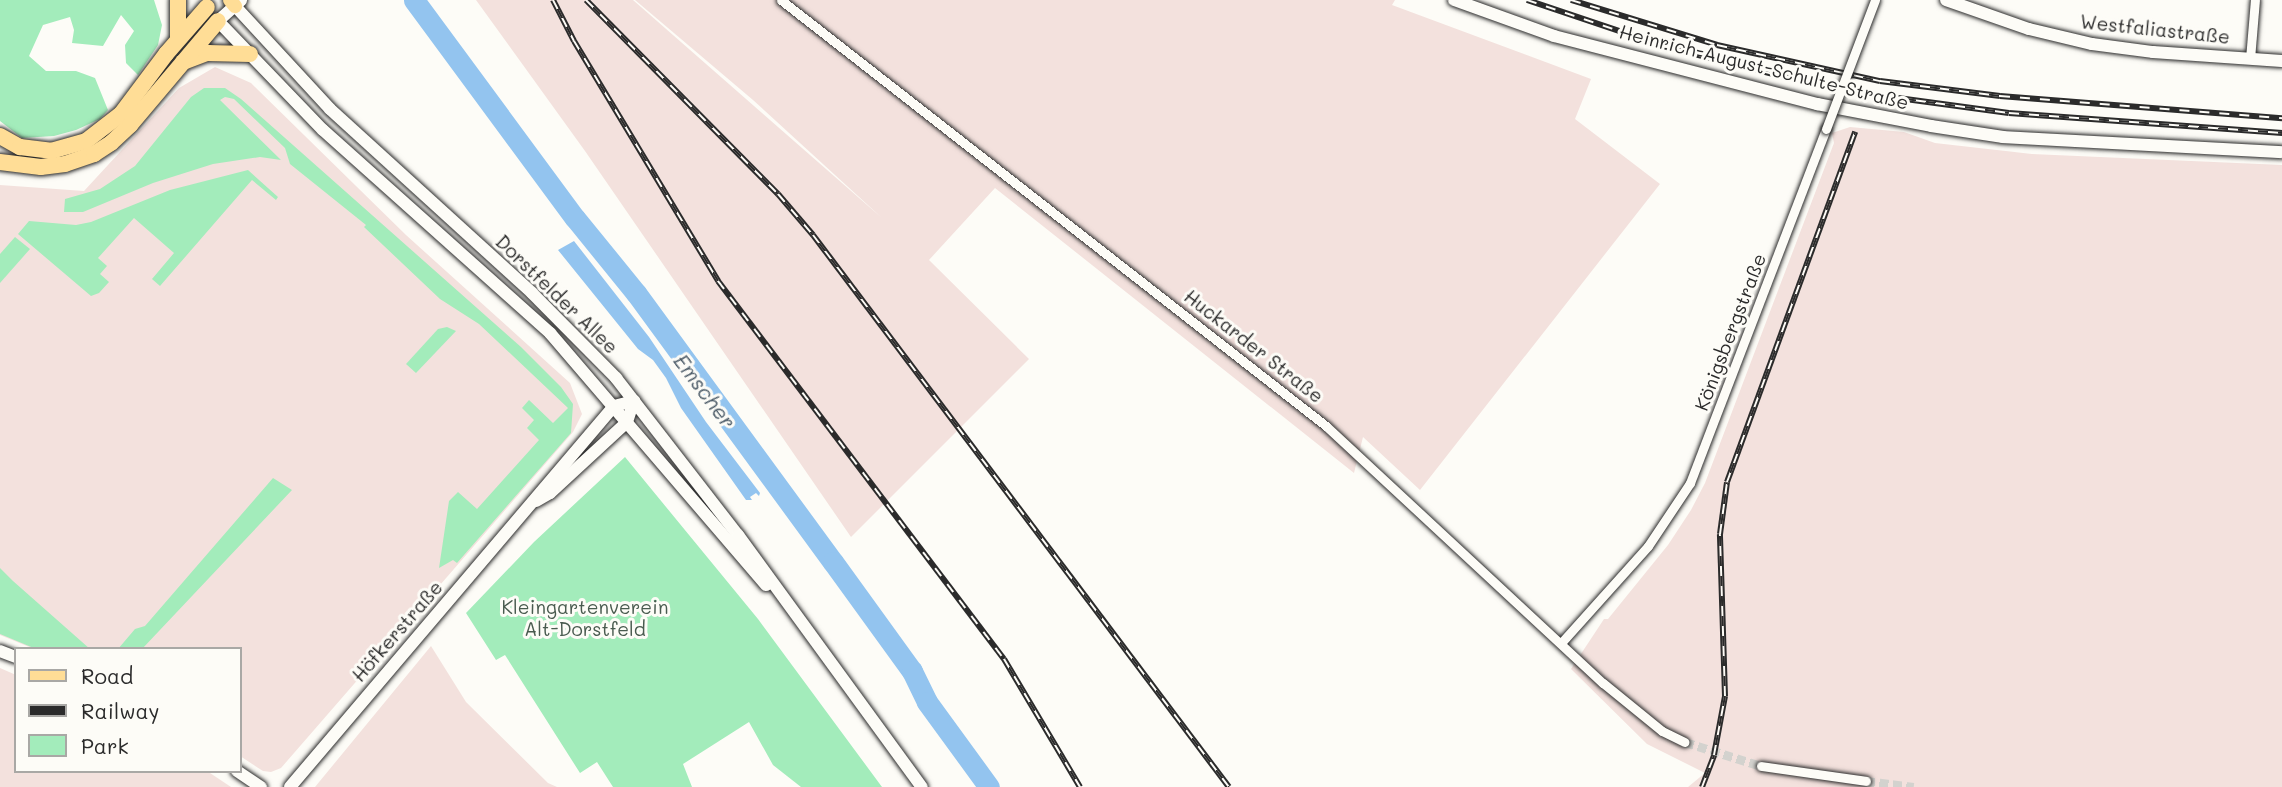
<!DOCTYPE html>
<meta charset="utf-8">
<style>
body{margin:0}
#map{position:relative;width:2282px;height:787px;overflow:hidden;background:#fdfcf7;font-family:Mali,sans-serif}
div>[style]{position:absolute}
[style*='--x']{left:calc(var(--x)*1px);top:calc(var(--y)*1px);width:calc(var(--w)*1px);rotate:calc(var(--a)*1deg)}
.built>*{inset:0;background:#f3e1dd}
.green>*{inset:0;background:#a3ecbb}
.water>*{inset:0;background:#93c4ef}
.river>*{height:21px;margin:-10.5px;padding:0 10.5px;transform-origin:10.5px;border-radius:10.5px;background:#93c4ef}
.minor-tunnel>*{height:9px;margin-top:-4.5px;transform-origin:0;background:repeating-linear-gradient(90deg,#d3d2ce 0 9px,transparent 0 13.5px)}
.roads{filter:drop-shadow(0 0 2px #2b2b2b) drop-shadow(0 0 2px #2b2b2b)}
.minor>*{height:9px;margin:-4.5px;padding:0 4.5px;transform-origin:4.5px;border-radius:4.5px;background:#fdfcf7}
.tertiary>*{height:12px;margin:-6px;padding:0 6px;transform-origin:6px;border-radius:6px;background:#fdfcf7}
.secondary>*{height:12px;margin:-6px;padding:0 6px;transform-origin:6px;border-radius:6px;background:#fdfcf7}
.primary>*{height:14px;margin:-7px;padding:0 7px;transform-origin:7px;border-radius:7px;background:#ffdd96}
.trunk>*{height:16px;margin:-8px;padding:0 8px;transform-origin:8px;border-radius:8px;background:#ffdd96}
.rail>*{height:6px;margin-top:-3px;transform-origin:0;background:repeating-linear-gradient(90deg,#fdfcf7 0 10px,#2b2b2b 0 20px);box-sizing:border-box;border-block:2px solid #2b2b2b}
.bridges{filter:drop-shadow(0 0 2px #2b2b2b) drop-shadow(0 0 2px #2b2b2b)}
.minor-bridge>*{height:9px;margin:-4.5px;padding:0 4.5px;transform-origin:4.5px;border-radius:4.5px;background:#fdfcf7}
span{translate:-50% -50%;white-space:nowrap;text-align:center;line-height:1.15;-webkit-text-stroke:6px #fdfcf7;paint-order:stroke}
.street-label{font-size:19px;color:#2b2b2b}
.park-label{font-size:19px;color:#495b4f}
.water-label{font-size:21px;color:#4a5966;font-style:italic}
.legend{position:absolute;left:14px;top:647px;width:228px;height:126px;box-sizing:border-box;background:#fdfcf7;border:2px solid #a9a8a5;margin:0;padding:9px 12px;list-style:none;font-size:21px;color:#2b2b2b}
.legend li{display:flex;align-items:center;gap:14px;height:35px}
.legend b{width:35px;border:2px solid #a9a8a5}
</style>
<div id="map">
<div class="built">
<i style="clip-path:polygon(476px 0,633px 0,882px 218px,753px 100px,635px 0,1395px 0,1392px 5px,1591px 79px,1575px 119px,1660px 184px,1420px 490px,1363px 437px,1354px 473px,995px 188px,929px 260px,1029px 359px,851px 537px,585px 151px)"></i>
<i style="clip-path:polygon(215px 67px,251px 83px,406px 235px,570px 383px,582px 414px,573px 432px,281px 768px,271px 772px,263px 771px,240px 756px,240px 649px,34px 649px,0 635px,0 185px,84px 191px,179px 88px)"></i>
<i style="clip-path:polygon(1850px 127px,1904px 132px,1935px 143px,2032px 154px,2282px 165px,2282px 787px,1688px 787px,1705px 773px,1647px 744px,1571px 669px,1604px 619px,1608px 619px,1668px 545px,1691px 510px,1705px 483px,1834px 143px,1832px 133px)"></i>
<i style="clip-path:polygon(431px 646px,466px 702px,548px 783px,557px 787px,315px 787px)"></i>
<i style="clip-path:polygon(0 668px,16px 675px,16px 771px,207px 771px,231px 787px,0 787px)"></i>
</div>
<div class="green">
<i style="clip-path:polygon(0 0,154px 0,162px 25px,158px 45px,138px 75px,126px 63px,125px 45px,134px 31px,121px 15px,103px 46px,72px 43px,74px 30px,70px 17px,43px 25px,29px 56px,46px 71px,76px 71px,95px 78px,108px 110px,100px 119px,76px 130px,54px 136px,22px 138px,0 121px)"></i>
<i style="clip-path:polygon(204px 88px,225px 88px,241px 99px,521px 347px,561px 387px,573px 404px,571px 433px,457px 563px,453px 560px,439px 568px,449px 501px,458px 492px,477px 509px,539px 440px,527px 428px,534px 420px,522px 408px,529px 400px,553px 423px,568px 408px,479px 324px,440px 299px,364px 227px,366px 225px,290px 164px,285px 148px,234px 99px,225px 97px,220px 100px,281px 160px,260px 157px,213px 164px,153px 183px,83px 212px,64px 212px,65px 199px,100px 189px,135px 166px,191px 97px)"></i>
<i style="clip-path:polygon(248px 170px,278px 197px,276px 200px,252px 180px,160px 286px,152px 279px,174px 253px,134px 218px,98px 258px,107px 266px,100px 274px,109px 282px,99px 293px,91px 296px,18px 234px,29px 221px,76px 225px,91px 222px,170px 190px)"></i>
<i style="clip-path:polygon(15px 237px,30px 249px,0 283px,0 254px)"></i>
<i style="clip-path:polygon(447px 327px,456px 331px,416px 373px,406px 364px,438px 329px)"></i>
<i style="clip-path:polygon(625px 457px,758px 619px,882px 787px,801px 787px,773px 765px,749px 722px,683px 764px,692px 787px,613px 787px,597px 762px,580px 773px,505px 655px,496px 660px,466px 613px,534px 542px)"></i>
<i style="clip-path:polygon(273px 478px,292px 490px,142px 649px,118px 649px,135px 629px,145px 626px)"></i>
<i style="clip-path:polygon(0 568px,13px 581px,90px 649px,36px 649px,0 634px)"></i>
</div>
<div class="water">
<i style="clip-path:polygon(574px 241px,649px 337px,706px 422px,760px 493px,759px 496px,756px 493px,750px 497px,752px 500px,746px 500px,681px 408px,666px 378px,653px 360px,638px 349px,558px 250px)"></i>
</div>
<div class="river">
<i style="--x:414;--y:0;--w:271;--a:53.6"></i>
<i style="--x:575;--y:218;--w:97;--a:50.9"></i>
<i style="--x:636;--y:293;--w:333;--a:53.8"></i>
<i style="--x:833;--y:562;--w:135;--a:54.1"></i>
<i style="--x:912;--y:671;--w:34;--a:64"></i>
<i style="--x:927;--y:702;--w:105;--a:53.9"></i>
</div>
<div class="minor-tunnel">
<i style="--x:1685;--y:742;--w:80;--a:17.5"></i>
<i style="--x:1866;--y:781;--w:48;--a:7.1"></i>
</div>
<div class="roads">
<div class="minor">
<i style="--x:781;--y:0;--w:692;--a:38.01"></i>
<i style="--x:1326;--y:426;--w:378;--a:42.9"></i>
<i style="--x:1603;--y:683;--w:76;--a:39.1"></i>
<i style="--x:1662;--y:731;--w:25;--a:26"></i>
<i style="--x:2250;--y:59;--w:59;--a:-85.2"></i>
<i style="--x:1561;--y:643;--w:130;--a:-48.1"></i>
<i style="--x:1648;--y:546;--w:76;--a:-56.3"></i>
<i style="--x:1690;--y:483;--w:379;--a:-69"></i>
<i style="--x:1761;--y:766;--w:106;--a:8.1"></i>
</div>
<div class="tertiary">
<i style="--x:1454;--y:0;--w:106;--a:19.8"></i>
<i style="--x:1554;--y:36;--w:272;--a:14.5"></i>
<i style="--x:1817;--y:104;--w:116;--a:10.9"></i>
<i style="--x:1931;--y:126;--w:73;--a:8.7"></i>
<i style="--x:2003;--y:137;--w:279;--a:3.1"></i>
<i style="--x:1946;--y:0;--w:88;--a:19.3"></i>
<i style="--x:2029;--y:29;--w:65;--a:13.4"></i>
<i style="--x:2092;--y:44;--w:62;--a:7.5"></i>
<i style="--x:2153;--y:52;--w:129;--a:4"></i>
<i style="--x:218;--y:21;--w:31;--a:-42"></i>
<i style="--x:0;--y:651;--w:17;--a:21"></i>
<i style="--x:237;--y:771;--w:29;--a:34"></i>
</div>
<div class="secondary">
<i style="--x:235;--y:6;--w:140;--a:47.3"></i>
<i style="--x:330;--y:109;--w:273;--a:42.3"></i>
<i style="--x:532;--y:293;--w:120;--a:45.3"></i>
<i style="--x:616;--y:378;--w:199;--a:52.2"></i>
<i style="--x:738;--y:535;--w:312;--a:53.9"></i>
<i style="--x:218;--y:21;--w:151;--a:46.1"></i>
<i style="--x:323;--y:130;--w:305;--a:41.8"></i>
<i style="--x:550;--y:333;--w:332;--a:49.4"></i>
<i style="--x:536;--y:501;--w:16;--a:-30"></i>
<i style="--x:550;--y:493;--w:105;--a:-42.7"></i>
<i style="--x:627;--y:422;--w:22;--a:-72"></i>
<i style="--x:290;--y:787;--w:500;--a:-49.62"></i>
<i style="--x:614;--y:406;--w:21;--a:-14"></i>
</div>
<div class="primary">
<i style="--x:230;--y:0;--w:8;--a:50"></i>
</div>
<div class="trunk">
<i style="--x:178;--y:0;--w:39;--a:90"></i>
<i style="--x:183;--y:62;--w:26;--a:-21"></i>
<i style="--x:207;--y:53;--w:43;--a:1.3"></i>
<i style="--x:0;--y:136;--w:23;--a:29"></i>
<i style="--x:20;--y:147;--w:31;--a:7"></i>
<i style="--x:51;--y:151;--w:36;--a:-16"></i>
<i style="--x:86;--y:141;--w:44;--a:-37.6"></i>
<i style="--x:121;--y:114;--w:75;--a:-53.1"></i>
<i style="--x:166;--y:54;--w:62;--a:-48.9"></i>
<i style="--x:0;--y:162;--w:41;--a:7"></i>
<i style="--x:41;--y:167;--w:24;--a:-7"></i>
<i style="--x:65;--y:164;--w:31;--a:-19"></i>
<i style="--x:94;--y:154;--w:20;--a:-33"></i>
<i style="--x:111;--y:143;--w:26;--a:-43"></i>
<i style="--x:130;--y:125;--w:136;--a:-49.8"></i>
</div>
</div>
<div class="rail">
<i style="--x:553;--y:0;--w:46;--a:62.9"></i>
<i style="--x:574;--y:41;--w:280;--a:59"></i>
<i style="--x:718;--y:281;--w:474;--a:52.9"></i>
<i style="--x:1004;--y:659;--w:149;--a:59.3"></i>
<i style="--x:586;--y:0;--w:273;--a:45.3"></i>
<i style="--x:778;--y:194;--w:54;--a:49.5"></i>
<i style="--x:813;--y:235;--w:691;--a:53"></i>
<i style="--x:1527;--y:0;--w:148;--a:18.6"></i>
<i style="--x:1667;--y:47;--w:130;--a:14.3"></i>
<i style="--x:1793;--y:79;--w:85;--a:10.9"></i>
<i style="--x:1876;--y:95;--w:134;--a:7.7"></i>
<i style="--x:2009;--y:113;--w:274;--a:4.2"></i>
<i style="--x:1571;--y:0;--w:153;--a:17.1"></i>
<i style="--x:1717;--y:45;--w:167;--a:12.5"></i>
<i style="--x:1880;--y:81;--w:121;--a:7.1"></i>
<i style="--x:2000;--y:96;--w:283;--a:4.5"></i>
<i style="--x:1702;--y:787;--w:34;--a:-69"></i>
<i style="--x:1714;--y:755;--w:60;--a:-79.4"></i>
<i style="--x:1725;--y:696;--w:162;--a:-91.8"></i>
<i style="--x:1720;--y:534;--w:52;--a:-82.3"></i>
<i style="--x:1727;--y:482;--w:373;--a:-69.9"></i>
</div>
<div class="bridges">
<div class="minor-bridge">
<i style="--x:1826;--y:129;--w:138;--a:-69.2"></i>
</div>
</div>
<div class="street-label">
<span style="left:2155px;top:29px;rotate:6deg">Westfaliastraße</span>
<span style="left:1764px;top:67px;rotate:14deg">Heinrich-August-Schulte-Straße</span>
<span style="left:557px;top:294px;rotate:44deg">Dorstfelder Allee</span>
<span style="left:1730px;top:332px;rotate:-69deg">Königsbergstraße</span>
<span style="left:1254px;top:346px;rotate:38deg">Huckarder Straße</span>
<span style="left:397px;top:631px;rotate:-49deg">Höfkerstraße</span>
</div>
<div class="park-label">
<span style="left:585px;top:618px">Kleingartenverein<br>Alt-Dorstfeld</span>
</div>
<div class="water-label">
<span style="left:705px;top:391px;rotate:53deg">Emscher</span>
</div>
<ul class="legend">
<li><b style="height:9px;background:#ffdd96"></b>Road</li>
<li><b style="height:9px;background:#2b2b2b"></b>Railway</li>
<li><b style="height:19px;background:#a3ecbb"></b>Park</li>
</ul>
</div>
